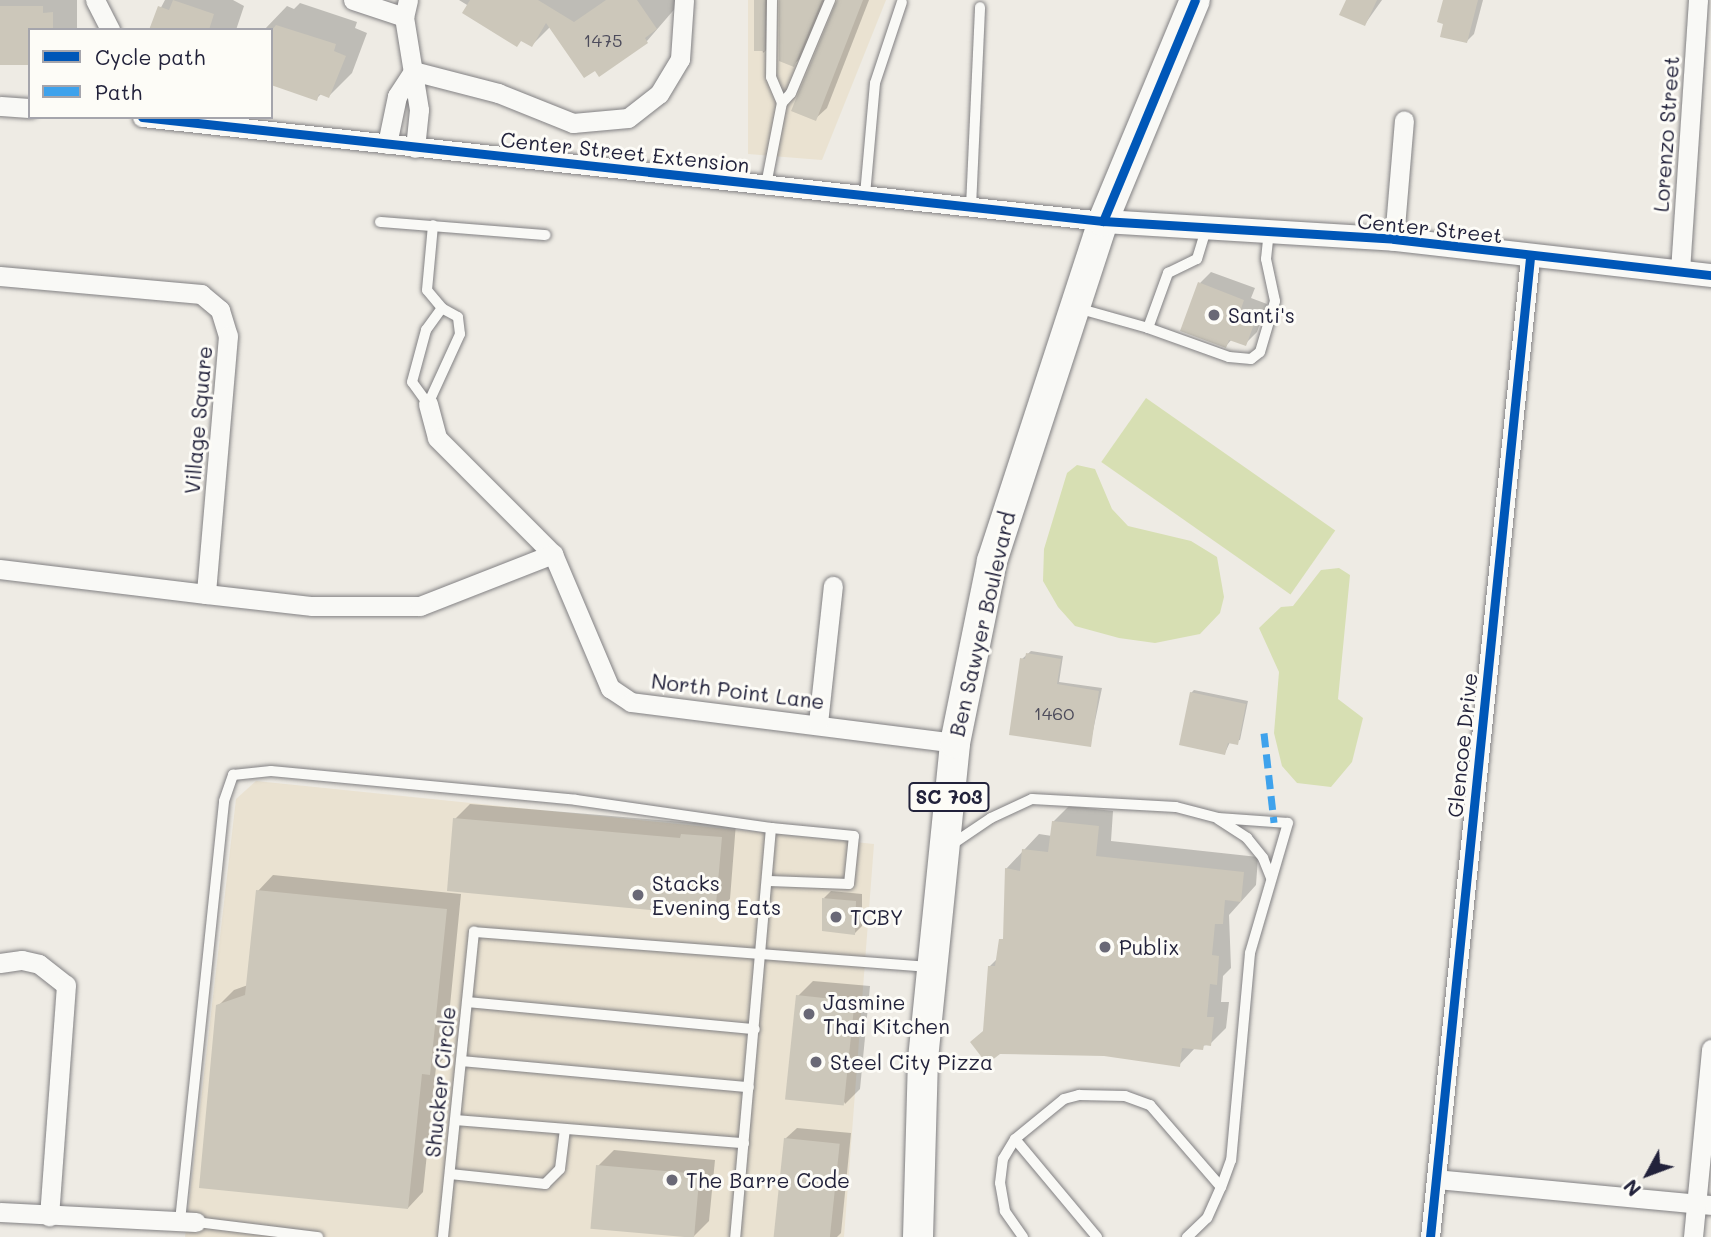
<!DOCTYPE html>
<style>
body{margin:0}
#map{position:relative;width:1711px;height:1237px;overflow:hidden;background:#eeebe4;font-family:Mali,sans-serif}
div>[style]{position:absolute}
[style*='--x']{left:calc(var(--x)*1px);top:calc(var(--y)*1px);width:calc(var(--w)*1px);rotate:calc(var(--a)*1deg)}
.built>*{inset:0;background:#eae2d1}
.green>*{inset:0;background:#d7dfb3;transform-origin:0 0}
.shadow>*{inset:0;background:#0003}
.building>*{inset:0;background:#ccc7ba;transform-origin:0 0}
.roads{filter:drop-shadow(0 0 2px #828183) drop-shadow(0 0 2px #828183)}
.service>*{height:10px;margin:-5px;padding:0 5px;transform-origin:5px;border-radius:5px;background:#f9f9f6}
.minor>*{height:19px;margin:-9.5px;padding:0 9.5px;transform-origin:9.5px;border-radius:9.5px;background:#f9f9f6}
.tertiary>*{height:23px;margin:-11.5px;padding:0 11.5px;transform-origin:11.5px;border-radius:11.5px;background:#f9f9f6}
.primary>*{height:30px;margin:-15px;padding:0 15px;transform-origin:15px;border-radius:15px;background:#f9f9f6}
.quiet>*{height:7px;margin-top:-3.5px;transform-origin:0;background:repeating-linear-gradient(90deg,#3ea2ec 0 14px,transparent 0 21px)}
.cycleway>*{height:9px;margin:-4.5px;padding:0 4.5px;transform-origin:4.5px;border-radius:4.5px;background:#0057b8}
.dots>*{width:19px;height:19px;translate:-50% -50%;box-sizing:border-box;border:4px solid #fdfcf7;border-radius:50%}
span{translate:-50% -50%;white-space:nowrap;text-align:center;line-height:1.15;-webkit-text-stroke:6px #fdfcf7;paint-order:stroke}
.number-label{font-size:18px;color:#4c4b5b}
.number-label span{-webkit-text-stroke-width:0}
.shield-label span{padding:2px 5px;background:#fdfcf7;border:2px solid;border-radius:5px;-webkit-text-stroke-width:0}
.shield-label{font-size:19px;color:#22223b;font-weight:700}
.street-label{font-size:21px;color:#22223b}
.poi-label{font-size:21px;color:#22223b}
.left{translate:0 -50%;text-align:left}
.legend{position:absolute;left:28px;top:28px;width:245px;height:91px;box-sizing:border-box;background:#fdfcf7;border:2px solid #a5a5ac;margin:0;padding:9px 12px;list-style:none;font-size:21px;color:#22223b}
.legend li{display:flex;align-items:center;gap:14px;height:35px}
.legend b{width:35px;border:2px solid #a5a5ac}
.north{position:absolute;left:1613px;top:1139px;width:70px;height:70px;-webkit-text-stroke:5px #fdfcf7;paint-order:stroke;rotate:229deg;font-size:19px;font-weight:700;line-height:28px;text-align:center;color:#22223b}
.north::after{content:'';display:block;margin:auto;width:24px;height:32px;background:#22223b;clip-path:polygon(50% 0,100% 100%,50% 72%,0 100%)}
</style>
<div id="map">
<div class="built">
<i style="clip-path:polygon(748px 0,886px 0,822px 160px,748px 154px)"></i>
<i style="clip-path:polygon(256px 781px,874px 844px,844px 1237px,185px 1237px,236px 799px)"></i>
</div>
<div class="green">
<i style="left:1146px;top:398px;width:231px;height:78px;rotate:35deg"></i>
<i style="clip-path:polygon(1077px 465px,1095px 469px,1112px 509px,1128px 526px,1191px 541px,1217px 557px,1224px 597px,1220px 613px,1200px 634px,1155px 643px,1119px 638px,1075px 626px,1058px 607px,1043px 581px,1044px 549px,1067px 473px)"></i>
<i style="clip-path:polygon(1339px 568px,1350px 575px,1338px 699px,1363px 718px,1352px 762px,1331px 787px,1297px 783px,1282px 766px,1274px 733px,1279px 672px,1259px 628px,1281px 607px,1293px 606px,1321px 570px)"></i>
</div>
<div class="shadow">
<i style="clip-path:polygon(0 0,77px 0,77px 30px,30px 30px,0 64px)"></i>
<i style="clip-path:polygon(165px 0,233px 0,244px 6px,236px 30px,149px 30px)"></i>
<i style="clip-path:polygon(459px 0,675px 0,678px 5px,647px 41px,599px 74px,551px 26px,532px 45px)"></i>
<i style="clip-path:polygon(755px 0,777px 0,775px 42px,763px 53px)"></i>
<i style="clip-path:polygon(781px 0,827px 0,805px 54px,793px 65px)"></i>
<i style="clip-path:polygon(839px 0,869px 0,827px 108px,815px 119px)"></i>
<i style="clip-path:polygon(1347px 0,1382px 0,1365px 24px)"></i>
<i style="clip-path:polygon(1445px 0,1483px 0,1474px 34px,1466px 42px)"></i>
<i style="clip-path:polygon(300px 3px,357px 22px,355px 28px,367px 33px,352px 73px,329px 96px,322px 93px,316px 99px,271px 83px,271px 30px,264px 30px,287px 6px,294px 9px)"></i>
<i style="clip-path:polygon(1211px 272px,1255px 288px,1251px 298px,1267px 304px,1257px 332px,1245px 344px,1232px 339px,1226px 346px,1200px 283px)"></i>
<i style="clip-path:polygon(1031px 651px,1063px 656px,1059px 682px,1102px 688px,1090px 745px,1022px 659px)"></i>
<i style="clip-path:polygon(1194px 690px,1248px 701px,1240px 740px,1230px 742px,1225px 753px,1191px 693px)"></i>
<i style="clip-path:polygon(470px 804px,694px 823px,698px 819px,736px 823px,730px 899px,714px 915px,455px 819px)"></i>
<i style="clip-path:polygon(1069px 806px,1113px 811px,1111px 841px,1258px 857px,1256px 885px,1229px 915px,1231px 968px,1223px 976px,1221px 1002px,1229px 1002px,1226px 1028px,1210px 1044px,1195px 1048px,1179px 1065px,1104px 1055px,999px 1052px,984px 1030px,990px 966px,998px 958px,1005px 935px,1006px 869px,1039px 834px,1052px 836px,1053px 822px)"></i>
<i style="clip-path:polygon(273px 875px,461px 894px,445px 1057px,436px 1067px,423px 1192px,408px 1208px,218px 1006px,234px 990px,248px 985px,258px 891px)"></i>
<i style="clip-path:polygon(831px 891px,862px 894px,862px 926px,855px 933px,824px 898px)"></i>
<i style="clip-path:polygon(813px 981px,870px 986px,860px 1089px,845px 1104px,798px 996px)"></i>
<i style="clip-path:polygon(797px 1128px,851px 1133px,841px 1233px,837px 1237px,776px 1237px,785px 1139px)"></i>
<i style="clip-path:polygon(614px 1150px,715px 1160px,709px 1221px,693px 1237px,598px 1166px)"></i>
</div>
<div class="building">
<i style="clip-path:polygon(173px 0,214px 14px,209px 30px,149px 30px,158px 6px,169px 10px)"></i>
<i style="clip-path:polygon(470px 0,538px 0,574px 22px,606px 0,637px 0,657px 29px,645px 38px,648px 43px,599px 77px,595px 71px,584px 78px,546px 23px,532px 47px,521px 41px,517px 47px,462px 13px)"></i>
<i style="left:754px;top:0;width:11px;height:51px"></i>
<i style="clip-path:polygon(779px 0,822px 0,794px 67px,779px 61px)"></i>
<i style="clip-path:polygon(837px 0,863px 0,816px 121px,791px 111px)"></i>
<i style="clip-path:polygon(1346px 0,1377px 0,1365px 26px,1339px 15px)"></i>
<i style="clip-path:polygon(1443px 0,1478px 0,1467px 43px,1440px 37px,1443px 24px,1437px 22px)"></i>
<i style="clip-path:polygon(0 6px,43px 6px,43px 13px,53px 12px,53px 30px,30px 30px,30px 65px,0 65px)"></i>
<i style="clip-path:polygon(276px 25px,336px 44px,334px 51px,346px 56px,329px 98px,319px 94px,317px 101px,271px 85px,271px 31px)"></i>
<i style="clip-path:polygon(1198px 282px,1244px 300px,1241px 309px,1257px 316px,1246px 346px,1229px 340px,1226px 348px,1180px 331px)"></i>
<i style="clip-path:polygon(1026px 653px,1061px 659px,1057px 684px,1099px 691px,1091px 747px,1009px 735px,1020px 658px,1025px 659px)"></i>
<i style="clip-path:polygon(1190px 692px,1246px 704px,1238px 745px,1228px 743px,1225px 755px,1179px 745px)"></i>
<i style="clip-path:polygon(453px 818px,680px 838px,681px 834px,722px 837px,715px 916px,447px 891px)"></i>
<i style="clip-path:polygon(1052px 821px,1099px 826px,1096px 856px,1244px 872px,1241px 902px,1225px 900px,1223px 924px,1215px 924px,1212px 955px,1219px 956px,1217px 985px,1210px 984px,1207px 1017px,1214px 1017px,1211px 1046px,1204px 1045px,1203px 1050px,1182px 1048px,1180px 1067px,1104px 1056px,1000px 1054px,987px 1064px,970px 1042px,983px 1031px,988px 966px,995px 966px,999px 939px,1003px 939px,1005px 868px,1020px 871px,1022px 849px,1048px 852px)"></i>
<i style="clip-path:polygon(256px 890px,447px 909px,430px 1075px,422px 1074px,408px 1209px,199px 1188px,216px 1005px,245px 995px)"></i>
<i style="clip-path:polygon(822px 898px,856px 901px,855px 935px,822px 931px)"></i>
<i style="left:796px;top:995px;width:59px;height:105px;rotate:6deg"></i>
<i style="left:784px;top:1138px;width:56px;height:100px;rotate:6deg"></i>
<i style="left:596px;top:1165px;width:104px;height:64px;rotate:5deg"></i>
</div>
<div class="roads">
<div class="service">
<i style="--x:772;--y:0;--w:77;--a:90.7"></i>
<i style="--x:771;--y:77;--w:28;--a:67"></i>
<i style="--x:766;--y:185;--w:84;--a:-79"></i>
<i style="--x:782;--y:103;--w:13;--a:-48"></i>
<i style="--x:791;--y:93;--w:101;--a:-67.2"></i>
<i style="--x:865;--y:195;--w:112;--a:-84.9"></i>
<i style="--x:875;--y:83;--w:85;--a:-71.6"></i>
<i style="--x:971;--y:207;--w:200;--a:-87.4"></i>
<i style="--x:380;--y:222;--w:166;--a:4.5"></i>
<i style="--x:1077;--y:308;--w:74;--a:15.7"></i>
<i style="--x:1148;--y:328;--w:59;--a:-70"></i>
<i style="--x:1168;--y:273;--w:32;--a:-26"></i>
<i style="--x:1197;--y:259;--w:31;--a:-73"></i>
<i style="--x:1148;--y:328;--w:86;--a:19.7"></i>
<i style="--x:1229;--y:357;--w:22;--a:5"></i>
<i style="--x:1251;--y:359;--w:11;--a:-38"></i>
<i style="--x:1260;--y:352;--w:53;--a:-73.6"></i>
<i style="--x:1275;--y:301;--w:43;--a:-102.1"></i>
<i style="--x:1266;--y:259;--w:28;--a:-84"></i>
<i style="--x:428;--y:404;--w:77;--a:-65.4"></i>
<i style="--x:460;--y:334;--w:17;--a:-97"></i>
<i style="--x:458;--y:317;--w:18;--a:-151"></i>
<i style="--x:442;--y:308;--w:23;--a:-130"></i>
<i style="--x:427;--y:290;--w:65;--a:-84.7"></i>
<i style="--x:428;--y:404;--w:27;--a:-126"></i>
<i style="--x:412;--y:382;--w:54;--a:-74.9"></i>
<i style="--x:426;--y:330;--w:27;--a:-54"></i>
<i style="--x:1218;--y:819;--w:35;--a:33"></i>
<i style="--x:1247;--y:838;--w:26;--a:51"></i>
<i style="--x:1263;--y:858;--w:22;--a:68"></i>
<i style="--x:951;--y:845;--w:48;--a:-34"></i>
<i style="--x:991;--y:818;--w:45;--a:-24.9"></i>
<i style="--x:1032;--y:799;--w:144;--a:3.2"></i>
<i style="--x:1176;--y:807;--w:43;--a:14.7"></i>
<i style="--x:1218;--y:818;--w:70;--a:4.1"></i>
<i style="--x:1288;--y:823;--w:135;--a:106.3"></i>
<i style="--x:1250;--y:953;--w:208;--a:95.2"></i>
<i style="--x:1231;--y:1160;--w:29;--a:110"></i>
<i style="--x:769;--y:881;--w:80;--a:2.1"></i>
<i style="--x:849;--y:884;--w:48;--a:-84.1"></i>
<i style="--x:854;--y:836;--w:83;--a:-174.5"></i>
<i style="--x:467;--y:1002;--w:289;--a:5.4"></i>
<i style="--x:461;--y:1061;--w:289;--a:5.2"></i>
<i style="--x:455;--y:1120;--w:290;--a:4.6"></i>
<i style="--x:1015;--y:1139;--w:128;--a:50.1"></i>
<i style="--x:450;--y:1174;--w:96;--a:6"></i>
<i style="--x:545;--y:1184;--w:21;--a:-45"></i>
<i style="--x:560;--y:1169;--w:40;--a:-82.9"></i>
<i style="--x:180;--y:1221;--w:422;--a:-84"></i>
<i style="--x:224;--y:801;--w:28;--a:-71"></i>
<i style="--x:233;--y:775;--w:38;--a:-6"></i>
<i style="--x:271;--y:771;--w:306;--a:5.4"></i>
<i style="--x:576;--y:800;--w:197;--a:8.2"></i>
<i style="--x:771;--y:828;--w:411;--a:95"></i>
<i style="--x:196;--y:1222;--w:123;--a:7"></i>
<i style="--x:443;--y:1237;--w:307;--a:-84.2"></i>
<i style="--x:474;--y:932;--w:455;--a:4.4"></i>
<i style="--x:1023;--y:1237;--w:32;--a:-125"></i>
<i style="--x:1005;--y:1211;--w:28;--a:-100"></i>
<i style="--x:1000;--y:1183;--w:24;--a:-83"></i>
<i style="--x:1003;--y:1159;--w:23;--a:-59"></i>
<i style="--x:1015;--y:1139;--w:63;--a:-39.2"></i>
<i style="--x:1064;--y:1099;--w:16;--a:-15"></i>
<i style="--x:1079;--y:1095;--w:46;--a:1.2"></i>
<i style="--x:1125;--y:1096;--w:27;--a:20"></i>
<i style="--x:1150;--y:1105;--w:108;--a:49.1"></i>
<i style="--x:1221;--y:1187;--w:34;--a:114"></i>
<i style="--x:1207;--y:1218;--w:28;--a:136"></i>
</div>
<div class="minor">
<i style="--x:95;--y:0;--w:34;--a:63"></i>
<i style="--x:353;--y:0;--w:54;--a:18.4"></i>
<i style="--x:408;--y:0;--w:17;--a:103"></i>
<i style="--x:404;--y:17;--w:94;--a:80.8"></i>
<i style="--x:419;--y:110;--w:38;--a:96"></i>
<i style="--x:413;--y:71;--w:88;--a:14.5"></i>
<i style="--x:498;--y:93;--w:81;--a:21.8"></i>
<i style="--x:573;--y:123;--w:55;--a:-5.2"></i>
<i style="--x:628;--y:118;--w:39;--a:-38"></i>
<i style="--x:659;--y:94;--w:41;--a:-59"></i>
<i style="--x:680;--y:59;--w:59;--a:-86.1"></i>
<i style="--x:0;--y:106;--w:30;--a:4"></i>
<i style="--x:142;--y:117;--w:967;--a:6.18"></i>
<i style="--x:387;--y:144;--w:49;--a:-78.2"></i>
<i style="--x:397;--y:96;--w:30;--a:-57"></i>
<i style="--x:1394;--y:239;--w:119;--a:-85.2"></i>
<i style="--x:1680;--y:271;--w:272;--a:-86.2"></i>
<i style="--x:0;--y:276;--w:202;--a:5.1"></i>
<i style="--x:201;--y:294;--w:25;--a:40"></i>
<i style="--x:220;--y:310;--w:27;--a:73"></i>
<i style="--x:228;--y:336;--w:259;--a:94.9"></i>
<i style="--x:206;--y:594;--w:208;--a:-173.1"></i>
<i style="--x:428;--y:404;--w:35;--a:75"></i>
<i style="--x:437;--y:438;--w:164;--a:45"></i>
<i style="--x:553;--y:554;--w:146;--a:67"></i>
<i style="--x:610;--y:688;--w:25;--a:34"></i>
<i style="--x:631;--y:702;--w:327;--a:7.2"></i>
<i style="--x:206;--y:594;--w:107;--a:6.5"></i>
<i style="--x:312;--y:606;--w:108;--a:0"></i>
<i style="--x:420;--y:606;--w:143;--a:-21.4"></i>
<i style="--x:818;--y:723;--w:138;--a:-83.8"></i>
<i style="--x:0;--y:963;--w:22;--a:-8"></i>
<i style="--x:22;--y:960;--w:17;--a:13"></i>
<i style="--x:39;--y:964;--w:34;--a:38"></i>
<i style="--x:66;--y:985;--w:232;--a:94.2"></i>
<i style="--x:1436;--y:1179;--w:276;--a:5.4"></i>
<i style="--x:0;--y:1212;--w:196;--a:2.9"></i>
<i style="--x:1430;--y:1237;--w:985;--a:-84.17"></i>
<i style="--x:1693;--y:1237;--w:189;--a:-84.5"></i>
</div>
<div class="tertiary">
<i style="--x:1103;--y:221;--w:292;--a:3.5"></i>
<i style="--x:1394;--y:239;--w:319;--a:6.5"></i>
</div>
<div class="primary">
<i style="--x:918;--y:1237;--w:178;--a:-88.4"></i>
<i style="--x:923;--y:1059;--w:318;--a:-84.2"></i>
<i style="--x:955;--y:743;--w:186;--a:-78.5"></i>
<i style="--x:992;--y:561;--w:358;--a:-71.9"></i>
<i style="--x:1103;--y:221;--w:239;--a:-67.4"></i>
</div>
</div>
<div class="quiet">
<i style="--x:1264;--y:733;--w:90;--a:83.6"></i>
</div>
<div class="cycleway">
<i style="--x:142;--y:117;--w:967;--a:6.18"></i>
<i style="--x:1103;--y:221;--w:292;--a:3.5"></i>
<i style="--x:1394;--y:239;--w:319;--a:6.5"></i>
<i style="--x:1103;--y:221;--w:239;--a:-67.4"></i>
<i style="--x:1430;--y:1237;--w:985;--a:-84.17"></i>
</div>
<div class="dots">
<i style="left:1214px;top:315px;background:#696876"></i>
<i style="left:638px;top:895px;background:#696876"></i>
<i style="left:836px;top:917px;background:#696876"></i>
<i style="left:1105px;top:947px;background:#696876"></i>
<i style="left:809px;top:1014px;background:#696876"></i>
<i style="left:816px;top:1062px;background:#696876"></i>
<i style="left:672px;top:1180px;background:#696876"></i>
</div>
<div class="number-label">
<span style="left:603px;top:40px">1475</span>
<span style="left:1054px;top:713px">1460</span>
</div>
<div class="shield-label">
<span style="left:949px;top:797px">SC 703</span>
</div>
<div class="street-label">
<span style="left:1666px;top:134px;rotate:-86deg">Lorenzo Street</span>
<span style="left:625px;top:152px;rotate:6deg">Center Street Extension</span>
<span style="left:1430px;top:228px;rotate:6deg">Center Street</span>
<span style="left:198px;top:420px;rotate:-85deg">Village Square</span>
<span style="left:982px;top:624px;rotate:-77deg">Ben Sawyer Boulevard</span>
<span style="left:738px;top:691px;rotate:7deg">North Point Lane</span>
<span style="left:1462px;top:745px;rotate:-84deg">Glencoe Drive</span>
<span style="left:440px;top:1082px;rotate:-84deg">Shucker Circle</span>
</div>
<div class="poi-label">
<span class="left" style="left:1228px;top:315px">Santi's</span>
<span class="left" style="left:652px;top:895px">Stacks<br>Evening Eats</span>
<span class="left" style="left:850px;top:917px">TCBY</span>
<span class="left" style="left:1119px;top:947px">Publix</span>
<span class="left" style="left:823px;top:1014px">Jasmine<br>Thai Kitchen</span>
<span class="left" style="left:830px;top:1062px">Steel City Pizza</span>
<span class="left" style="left:686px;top:1180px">The Barre Code</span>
</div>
<ul class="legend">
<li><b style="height:9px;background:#0057b8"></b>Cycle path</li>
<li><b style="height:9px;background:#3ea2ec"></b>Path</li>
</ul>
<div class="north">N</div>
</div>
